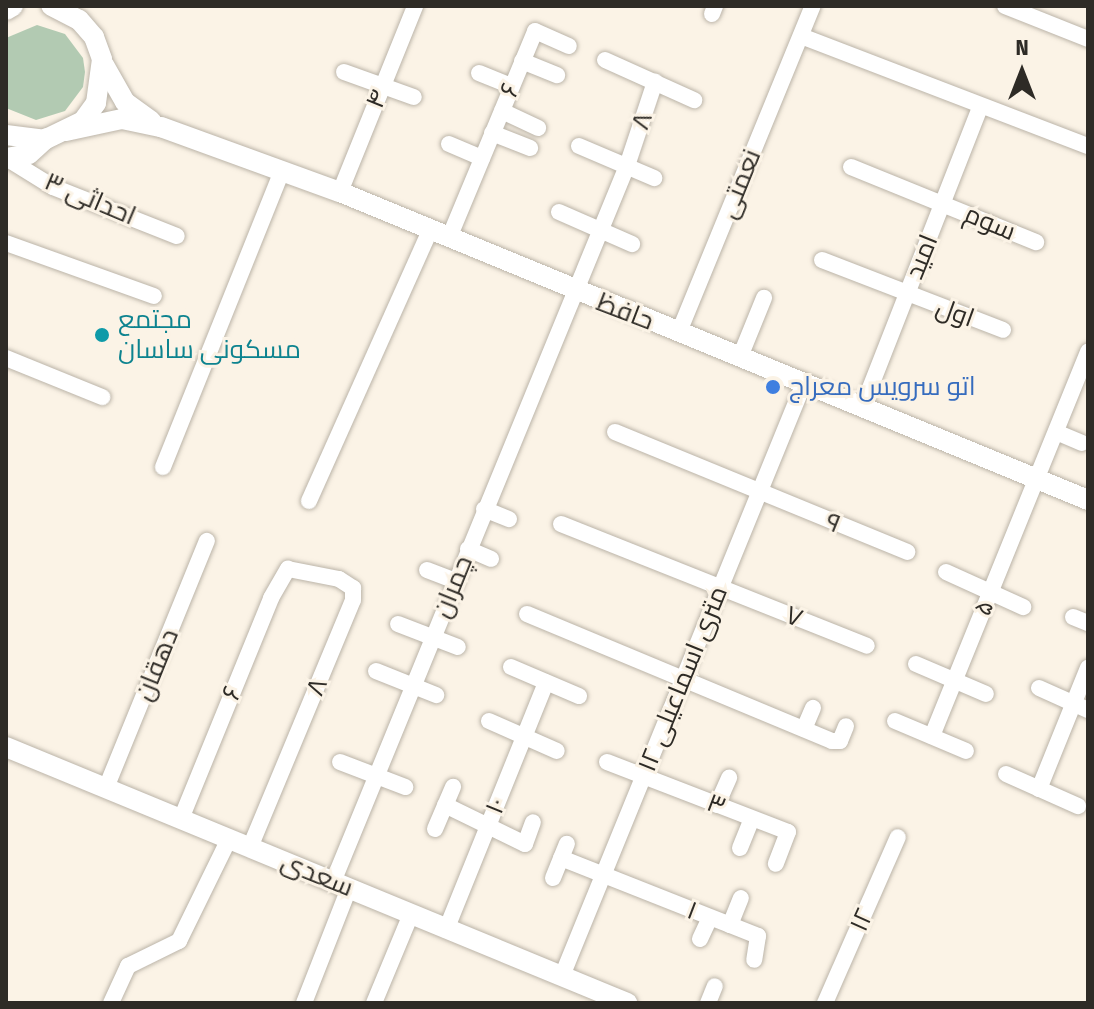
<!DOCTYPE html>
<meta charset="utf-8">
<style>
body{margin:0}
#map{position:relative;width:1094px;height:1009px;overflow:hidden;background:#fbf3e6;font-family:"Fira Sans Condensed",Cairo,sans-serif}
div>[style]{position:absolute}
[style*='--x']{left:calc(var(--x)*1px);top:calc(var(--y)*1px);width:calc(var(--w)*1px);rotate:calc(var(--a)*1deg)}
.green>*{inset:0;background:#b2cab2}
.roads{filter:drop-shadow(0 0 2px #bbb4a8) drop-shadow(0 0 2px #bbb4a8)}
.minor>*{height:16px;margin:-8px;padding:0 8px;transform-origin:8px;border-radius:8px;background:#fff}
.tertiary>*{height:20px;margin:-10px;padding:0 10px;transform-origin:10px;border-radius:10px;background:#fff}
.dots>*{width:22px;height:22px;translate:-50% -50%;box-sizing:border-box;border:4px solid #fbf3e6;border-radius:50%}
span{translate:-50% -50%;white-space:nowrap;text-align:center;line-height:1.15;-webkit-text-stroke:6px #fbf3e6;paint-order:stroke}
.street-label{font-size:26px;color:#2e2b26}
.culture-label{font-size:26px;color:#0d838f}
.left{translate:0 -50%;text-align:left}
.shop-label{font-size:26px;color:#366cbe}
.frame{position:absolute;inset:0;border:8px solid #2e2b26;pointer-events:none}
.north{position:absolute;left:982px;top:32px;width:80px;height:80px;-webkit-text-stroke:6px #fbf3e6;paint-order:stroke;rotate:0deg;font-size:22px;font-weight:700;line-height:32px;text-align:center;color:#2e2b26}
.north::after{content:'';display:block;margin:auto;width:28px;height:36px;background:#2e2b26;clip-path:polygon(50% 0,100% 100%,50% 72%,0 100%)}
</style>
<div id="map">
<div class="green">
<i style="clip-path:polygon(37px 25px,65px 34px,83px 58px,85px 72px,83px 87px,65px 111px,36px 120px,6px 108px,6px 38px)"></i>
</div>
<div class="roads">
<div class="minor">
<i style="--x:1005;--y:6;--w:89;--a:21.7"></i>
<i style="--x:712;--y:14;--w:9;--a:-69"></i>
<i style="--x:801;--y:36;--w:307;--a:21"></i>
<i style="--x:605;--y:60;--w:98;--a:24.2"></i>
<i style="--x:522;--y:61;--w:38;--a:22"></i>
<i style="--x:344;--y:72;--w:74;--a:19.7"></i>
<i style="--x:479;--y:73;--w:35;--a:22"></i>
<i style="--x:502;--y:111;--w:40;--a:25"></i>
<i style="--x:492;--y:133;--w:41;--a:21.5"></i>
<i style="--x:449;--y:144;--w:36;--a:23"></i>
<i style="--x:579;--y:146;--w:82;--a:23.1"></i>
<i style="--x:6;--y:158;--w:55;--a:31.7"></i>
<i style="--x:53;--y:187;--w:133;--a:21.6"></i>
<i style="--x:851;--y:167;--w:200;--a:22.1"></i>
<i style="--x:340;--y:192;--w:201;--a:-68"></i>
<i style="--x:559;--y:212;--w:80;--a:23.7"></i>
<i style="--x:449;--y:238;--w:224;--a:-67.4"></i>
<i style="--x:535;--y:31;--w:37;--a:24"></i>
<i style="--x:6;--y:243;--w:157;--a:19.7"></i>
<i style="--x:822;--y:260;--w:194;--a:21.1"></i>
<i style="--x:679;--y:332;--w:352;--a:-67.7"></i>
<i style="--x:740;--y:357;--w:64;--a:-67.9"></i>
<i style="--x:6;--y:358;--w:104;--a:22.1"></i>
<i style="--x:863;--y:406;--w:320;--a:-68.6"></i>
<i style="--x:615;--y:432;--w:316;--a:22.3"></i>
<i style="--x:1056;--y:432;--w:28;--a:23"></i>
<i style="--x:163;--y:467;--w:319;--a:-68.1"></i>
<i style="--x:309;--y:501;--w:297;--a:-65.9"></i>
<i style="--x:484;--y:509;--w:27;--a:22"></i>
<i style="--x:561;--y:524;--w:329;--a:21.7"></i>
<i style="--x:468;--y:549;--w:25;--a:23"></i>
<i style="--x:427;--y:570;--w:30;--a:21"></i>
<i style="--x:946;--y:572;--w:85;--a:24.4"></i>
<i style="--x:527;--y:614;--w:330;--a:22.6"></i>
<i style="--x:832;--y:741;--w:8;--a:0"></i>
<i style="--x:840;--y:741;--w:16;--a:-68"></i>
<i style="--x:1073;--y:617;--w:16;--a:22"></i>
<i style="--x:398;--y:624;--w:64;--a:21"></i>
<i style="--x:916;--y:664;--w:76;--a:23.2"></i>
<i style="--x:511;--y:667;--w:74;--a:23.1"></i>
<i style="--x:376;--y:671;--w:65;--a:21.8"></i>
<i style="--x:1039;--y:688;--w:54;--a:24.2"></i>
<i style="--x:489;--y:721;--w:74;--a:23.8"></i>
<i style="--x:895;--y:721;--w:77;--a:22.9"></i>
<i style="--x:804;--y:729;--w:23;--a:-67"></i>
<i style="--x:932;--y:736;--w:415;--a:-67.9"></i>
<i style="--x:340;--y:762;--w:70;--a:21"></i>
<i style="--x:607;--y:762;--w:194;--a:21.1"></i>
<i style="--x:788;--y:832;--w:34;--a:111"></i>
<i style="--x:1006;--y:774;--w:79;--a:24"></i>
<i style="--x:106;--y:788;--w:267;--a:-67.8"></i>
<i style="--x:1039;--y:789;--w:131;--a:-68"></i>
<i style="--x:445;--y:805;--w:89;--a:26"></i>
<i style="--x:525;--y:844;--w:23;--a:-70"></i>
<i style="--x:717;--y:805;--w:30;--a:-66"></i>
<i style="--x:181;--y:819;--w:239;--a:-67.8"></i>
<i style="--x:271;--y:598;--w:34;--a:-60"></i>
<i style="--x:288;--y:569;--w:52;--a:11.1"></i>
<i style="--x:339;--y:579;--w:17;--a:33"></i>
<i style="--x:353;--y:588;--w:12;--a:90"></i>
<i style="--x:353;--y:600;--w:268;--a:112.6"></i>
<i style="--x:435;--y:829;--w:46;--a:-66.8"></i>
<i style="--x:740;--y:848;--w:31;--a:-68"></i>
<i style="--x:561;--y:858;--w:212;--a:21.6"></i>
<i style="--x:758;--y:936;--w:24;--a:99"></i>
<i style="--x:553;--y:878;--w:37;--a:-68"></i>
<i style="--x:333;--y:882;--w:774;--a:-67.68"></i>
<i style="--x:627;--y:166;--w:89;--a:-71.6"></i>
<i style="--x:730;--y:925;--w:29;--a:-68"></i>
<i style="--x:446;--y:930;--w:267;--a:-68"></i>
<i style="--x:700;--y:939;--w:23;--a:-65"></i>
<i style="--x:562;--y:976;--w:640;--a:-67.8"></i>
<i style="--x:111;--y:1003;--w:41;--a:-65.3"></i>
<i style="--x:128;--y:966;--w:57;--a:-26.1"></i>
<i style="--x:179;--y:941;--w:114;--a:-63.9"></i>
<i style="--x:304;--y:1003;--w:123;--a:-68.6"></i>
<i style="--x:374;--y:1003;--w:96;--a:-67.4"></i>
<i style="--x:708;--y:1003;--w:18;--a:-68"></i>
<i style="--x:825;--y:1003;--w:181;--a:-66.3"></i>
</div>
<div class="tertiary">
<i style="--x:6;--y:10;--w:8;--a:-30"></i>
<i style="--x:104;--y:65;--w:43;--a:60.4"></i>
<i style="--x:125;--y:102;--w:32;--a:36"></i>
<i style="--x:66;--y:131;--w:57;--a:-12.1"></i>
<i style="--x:122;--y:119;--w:40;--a:12"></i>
<i style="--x:161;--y:127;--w:190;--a:20"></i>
<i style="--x:340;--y:192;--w:809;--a:22.38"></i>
<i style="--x:6;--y:135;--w:38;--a:7"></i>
<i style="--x:44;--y:140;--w:43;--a:-26"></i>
<i style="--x:83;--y:121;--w:22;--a:-54"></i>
<i style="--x:96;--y:103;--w:44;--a:-82.2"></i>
<i style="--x:102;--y:59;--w:23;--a:-110"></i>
<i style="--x:94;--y:37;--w:23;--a:-131"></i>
<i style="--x:79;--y:20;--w:31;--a:-153"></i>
<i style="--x:6;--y:158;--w:23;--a:-10"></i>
<i style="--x:29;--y:154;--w:24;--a:-42"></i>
<i style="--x:6;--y:747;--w:672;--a:22.4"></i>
</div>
</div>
<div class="dots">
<i style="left:102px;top:335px;background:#0f9aa8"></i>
<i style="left:773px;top:387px;background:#3f7fe0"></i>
</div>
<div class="street-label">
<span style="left:510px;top:90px;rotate:-68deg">۶</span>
<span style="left:377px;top:99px;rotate:-68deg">۴</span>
<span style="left:642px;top:121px;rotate:-71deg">۸</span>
<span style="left:740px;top:184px;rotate:-68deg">نعمتی</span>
<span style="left:90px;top:199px;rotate:23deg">احداثی ۳</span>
<span style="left:990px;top:223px;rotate:23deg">سوم</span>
<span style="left:922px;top:257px;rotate:-68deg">امید</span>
<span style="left:625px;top:312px;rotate:21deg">حافظ</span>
<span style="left:955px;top:313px;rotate:20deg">اول</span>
<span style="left:833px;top:523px;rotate:22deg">۹</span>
<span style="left:453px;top:587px;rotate:-68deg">چمران</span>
<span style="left:984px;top:608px;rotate:-68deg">۵</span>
<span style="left:794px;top:617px;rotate:21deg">۷</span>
<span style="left:157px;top:665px;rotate:-68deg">دهقان</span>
<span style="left:683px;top:679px;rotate:-68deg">۱۲ متری اسماعیلی</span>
<span style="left:317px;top:687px;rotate:-67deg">۸</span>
<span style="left:232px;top:693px;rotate:-68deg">۶</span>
<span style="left:716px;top:805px;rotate:21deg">۳</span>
<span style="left:496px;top:806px;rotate:-68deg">۱۰</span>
<span style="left:317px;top:875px;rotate:22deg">سعدی</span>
<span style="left:692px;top:911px;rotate:21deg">۱</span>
<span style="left:862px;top:920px;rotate:-66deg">۱۲</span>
</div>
<div class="culture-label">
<span class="left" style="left:118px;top:335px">مجتمع<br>مسکونی ساسان</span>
</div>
<div class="shop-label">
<span class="left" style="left:789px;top:387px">اتو سرویس معراج</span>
</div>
<div class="frame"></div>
<div class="north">N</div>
</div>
